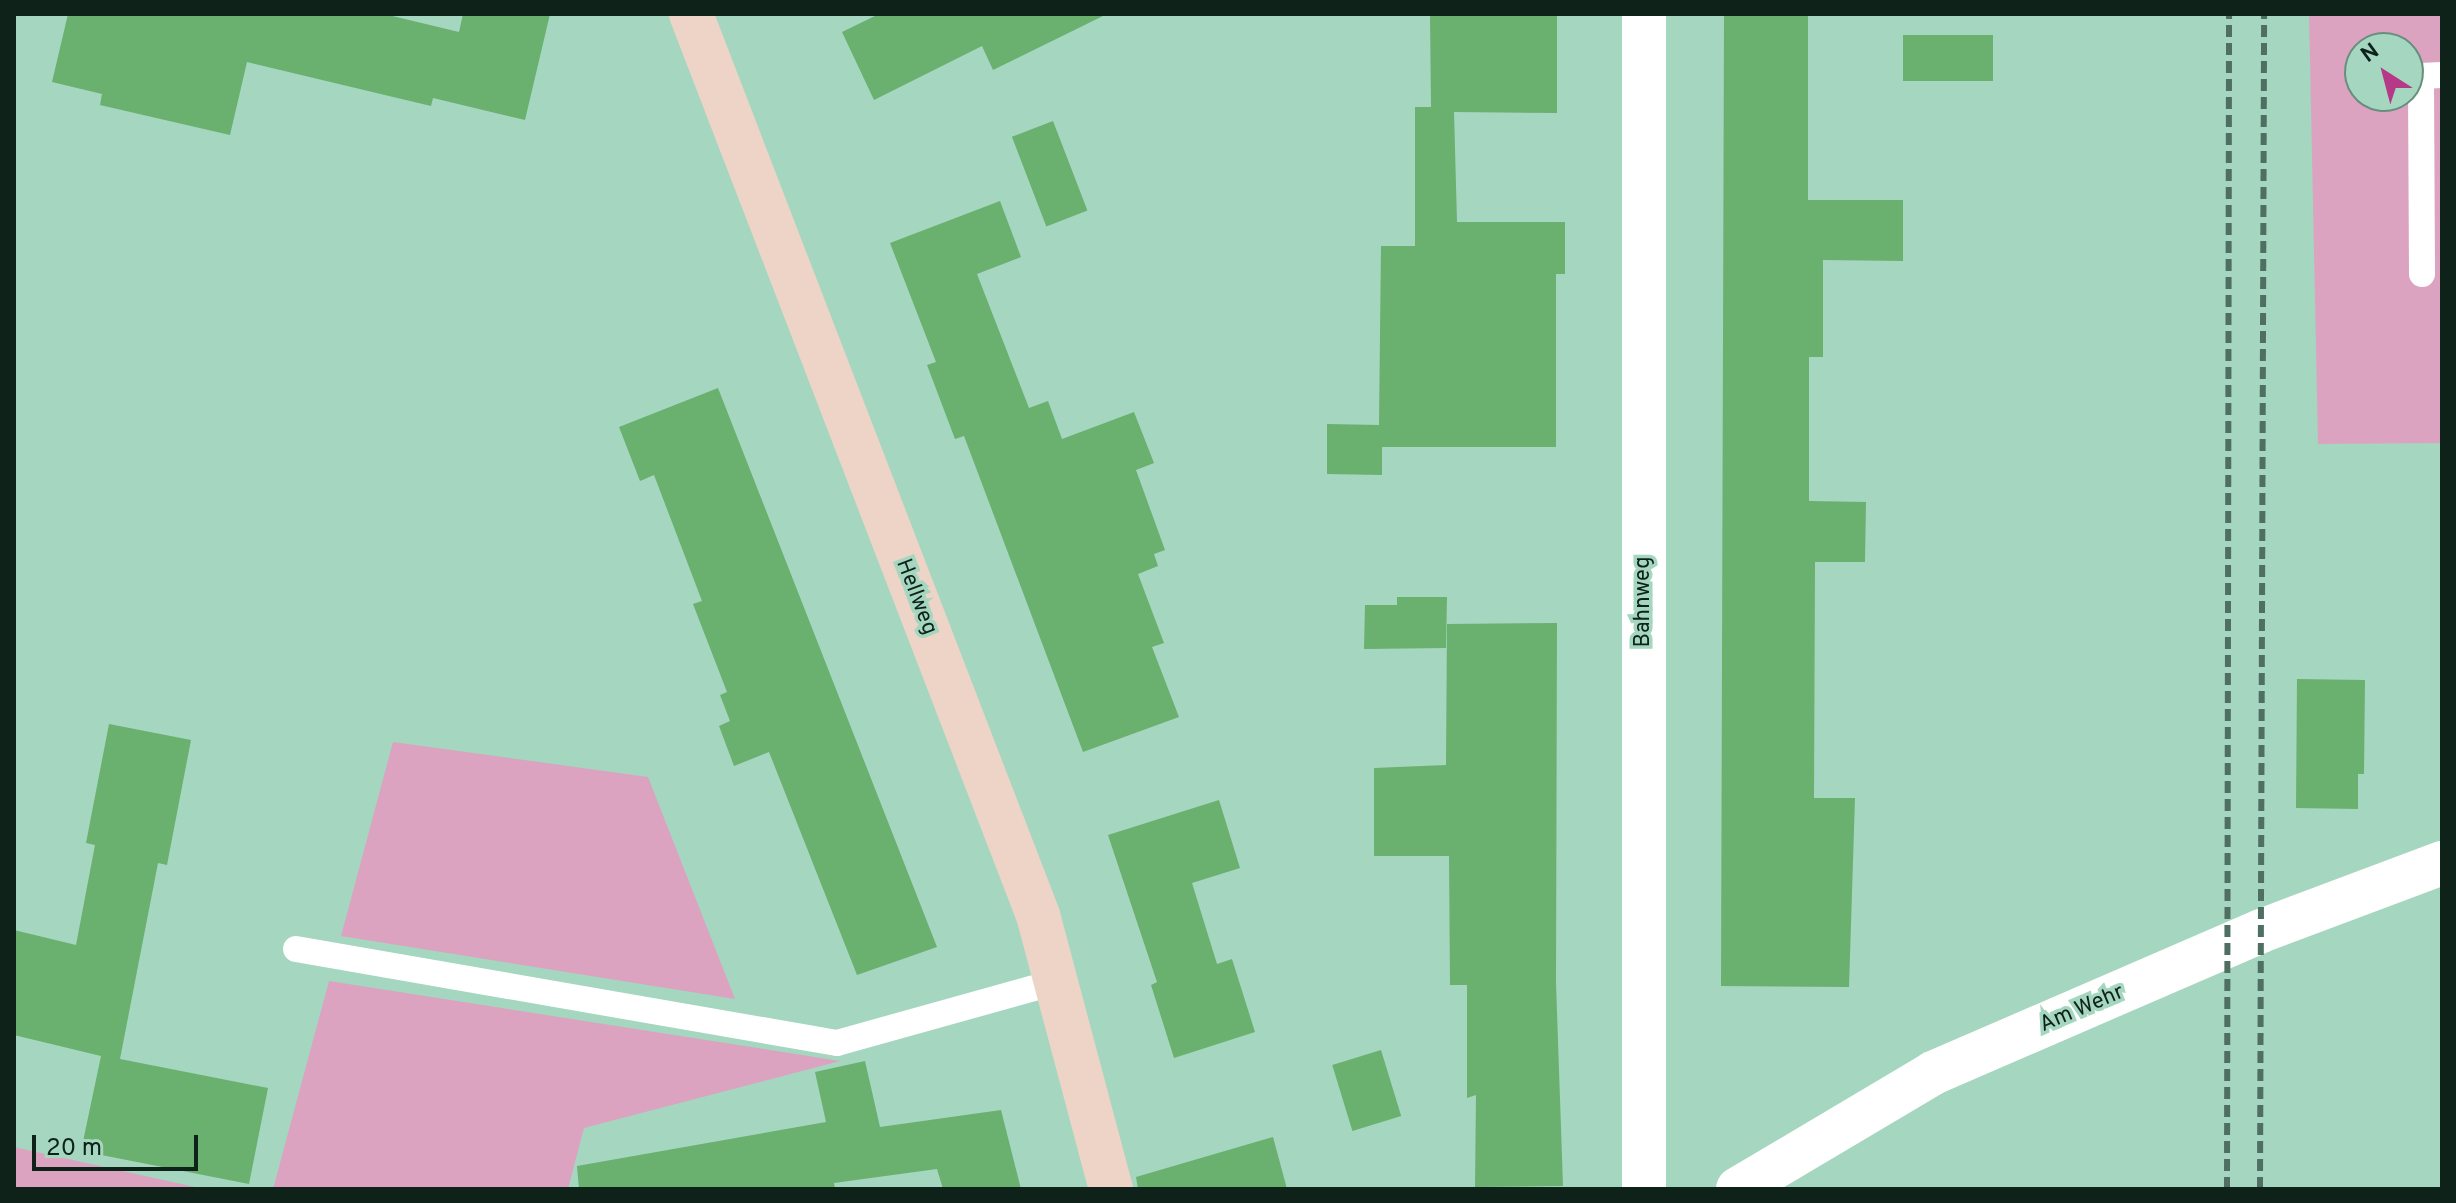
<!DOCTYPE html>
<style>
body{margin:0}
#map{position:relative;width:2456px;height:1203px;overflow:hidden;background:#a4d6c0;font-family:Overpass,sans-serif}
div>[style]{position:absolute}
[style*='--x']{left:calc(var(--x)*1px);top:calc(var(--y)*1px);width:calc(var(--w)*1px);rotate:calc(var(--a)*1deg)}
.green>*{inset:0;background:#dca3c1}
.building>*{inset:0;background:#6ab06f;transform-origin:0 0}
.lane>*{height:26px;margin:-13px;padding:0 13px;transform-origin:13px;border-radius:13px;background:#fff}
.street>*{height:44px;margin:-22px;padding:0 22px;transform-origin:22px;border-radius:22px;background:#fff}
.secondary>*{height:44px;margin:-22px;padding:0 22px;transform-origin:22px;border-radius:22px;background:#eed4c6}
.rail>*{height:6px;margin-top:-3px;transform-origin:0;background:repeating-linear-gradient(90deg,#4e6f61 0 12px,transparent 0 18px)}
span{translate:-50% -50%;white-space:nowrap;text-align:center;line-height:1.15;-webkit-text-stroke:7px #a4d6c0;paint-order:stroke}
.street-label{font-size:22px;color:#0e221a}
.frame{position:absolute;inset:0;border:16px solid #0e221a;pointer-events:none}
.north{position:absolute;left:2344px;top:32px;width:80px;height:80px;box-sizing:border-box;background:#a4d6c0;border:2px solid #688e7e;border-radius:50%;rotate:324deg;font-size:22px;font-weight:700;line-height:32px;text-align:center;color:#0e221a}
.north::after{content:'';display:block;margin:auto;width:28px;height:36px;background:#b63988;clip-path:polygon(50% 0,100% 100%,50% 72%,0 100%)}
.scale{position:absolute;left:32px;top:1135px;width:166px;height:36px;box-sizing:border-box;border:4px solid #0e221a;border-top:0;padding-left:10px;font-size:24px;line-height:28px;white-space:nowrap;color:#0e221a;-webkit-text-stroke:6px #a4d6c0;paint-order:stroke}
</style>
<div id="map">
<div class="green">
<i style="clip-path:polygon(evenodd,2309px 14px,2442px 14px,2442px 443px,2318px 444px,2309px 14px,2360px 48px,2408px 48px,2408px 96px,2360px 96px,2360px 48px)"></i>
<i style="clip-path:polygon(393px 742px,648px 777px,735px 999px,341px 936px)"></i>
<i style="clip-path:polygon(329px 981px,840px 1061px,584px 1128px,568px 1189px,273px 1189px)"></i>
<i style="clip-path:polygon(14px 1147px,204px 1189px,14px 1189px)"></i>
</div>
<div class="building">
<i style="clip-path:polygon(68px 14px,384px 14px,459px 32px,463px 14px,550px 14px,525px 120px,433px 98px,431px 106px,247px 62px,230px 135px,100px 105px,102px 94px,52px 82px)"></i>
<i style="clip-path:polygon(879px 14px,1107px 14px,993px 70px,982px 46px,874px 100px,842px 32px)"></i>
<i style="clip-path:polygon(1557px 14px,1557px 113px,1454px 112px,1457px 222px,1565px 222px,1565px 274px,1556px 274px,1556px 447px,1382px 447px,1382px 475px,1327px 474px,1327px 424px,1379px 425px,1381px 246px,1415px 246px,1415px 107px,1431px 107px,1430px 15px)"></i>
<i style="clip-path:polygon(1724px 14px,1808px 14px,1808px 200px,1903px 200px,1903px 261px,1823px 260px,1823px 357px,1809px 357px,1809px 501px,1866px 502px,1865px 562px,1815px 562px,1814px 798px,1855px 798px,1849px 987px,1721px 986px)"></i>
<i style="left:1903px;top:35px;width:90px;height:46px"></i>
<i style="left:1053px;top:121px;width:96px;height:44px;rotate:69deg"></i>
<i style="clip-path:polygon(1000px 201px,1021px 257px,977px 274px,1029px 408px,1048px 401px,1062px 439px,1134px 412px,1154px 463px,1136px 470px,1165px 550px,1154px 554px,1158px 566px,1138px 574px,1164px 643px,1152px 647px,1179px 717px,1083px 752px,964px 436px,955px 439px,927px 365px,936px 362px,890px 243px)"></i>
<i style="clip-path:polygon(718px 388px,937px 947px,857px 975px,769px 752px,734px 766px,719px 726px,730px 721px,720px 695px,727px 692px,693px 604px,702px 601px,654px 475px,640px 481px,619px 427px)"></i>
<i style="clip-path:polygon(1397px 597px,1447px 597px,1446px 648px,1364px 649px,1365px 605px,1397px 605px)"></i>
<i style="clip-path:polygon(1557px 623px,1556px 983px,1563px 1186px,1475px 1187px,1476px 1095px,1467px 1098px,1467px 985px,1450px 985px,1449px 856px,1374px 856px,1374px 768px,1446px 765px,1447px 624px)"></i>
<i style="clip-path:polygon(2297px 679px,2365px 680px,2364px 774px,2358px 774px,2358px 809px,2296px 808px)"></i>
<i style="clip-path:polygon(109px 724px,191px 740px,167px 865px,158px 863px,120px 1059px,268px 1088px,249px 1184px,81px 1151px,101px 1056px,14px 1035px,14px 930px,76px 945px,95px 845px,86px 843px)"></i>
<i style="clip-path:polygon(1219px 800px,1240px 868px,1192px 883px,1217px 964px,1232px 959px,1255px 1032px,1174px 1058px,1151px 985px,1157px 982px,1108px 835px)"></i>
<i style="left:1381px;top:1050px;width:69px;height:51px;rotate:73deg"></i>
<i style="clip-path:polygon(865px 1061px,880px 1127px,1001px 1110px,1021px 1189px,943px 1189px,937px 1169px,834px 1183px,835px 1189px,579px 1189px,577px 1166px,826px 1122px,815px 1072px)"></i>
<i style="clip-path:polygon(1273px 1137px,1287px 1189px,1138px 1189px,1136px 1177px)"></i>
</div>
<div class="lane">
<i style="--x:2422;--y:274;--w:198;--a:-90.3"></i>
<i style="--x:2421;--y:76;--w:21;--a:-3"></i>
<i style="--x:296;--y:949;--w:549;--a:9.86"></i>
<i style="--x:837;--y:1043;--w:227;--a:-15.6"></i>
</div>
<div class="street">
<i style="--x:1644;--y:1189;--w:1175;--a:-90"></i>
<i style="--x:1738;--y:1189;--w:227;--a:-30.7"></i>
<i style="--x:1933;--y:1073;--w:357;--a:-23.4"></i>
<i style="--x:2261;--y:931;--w:193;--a:-20.6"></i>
</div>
<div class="secondary">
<i style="--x:691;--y:14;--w:966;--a:68.94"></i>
<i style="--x:1038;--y:915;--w:284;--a:75.1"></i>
</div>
<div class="rail">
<i style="--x:2227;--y:1189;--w:1175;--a:-89.9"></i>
<i style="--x:2260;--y:1189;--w:1175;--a:-89.8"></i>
</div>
<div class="street-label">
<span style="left:916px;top:597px;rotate:69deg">Hellweg</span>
<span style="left:1644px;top:602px;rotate:-90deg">Bahnweg</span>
<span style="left:2082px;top:1009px;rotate:-23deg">Am Wehr</span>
</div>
<div class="frame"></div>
<div class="north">N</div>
<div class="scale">20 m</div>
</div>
